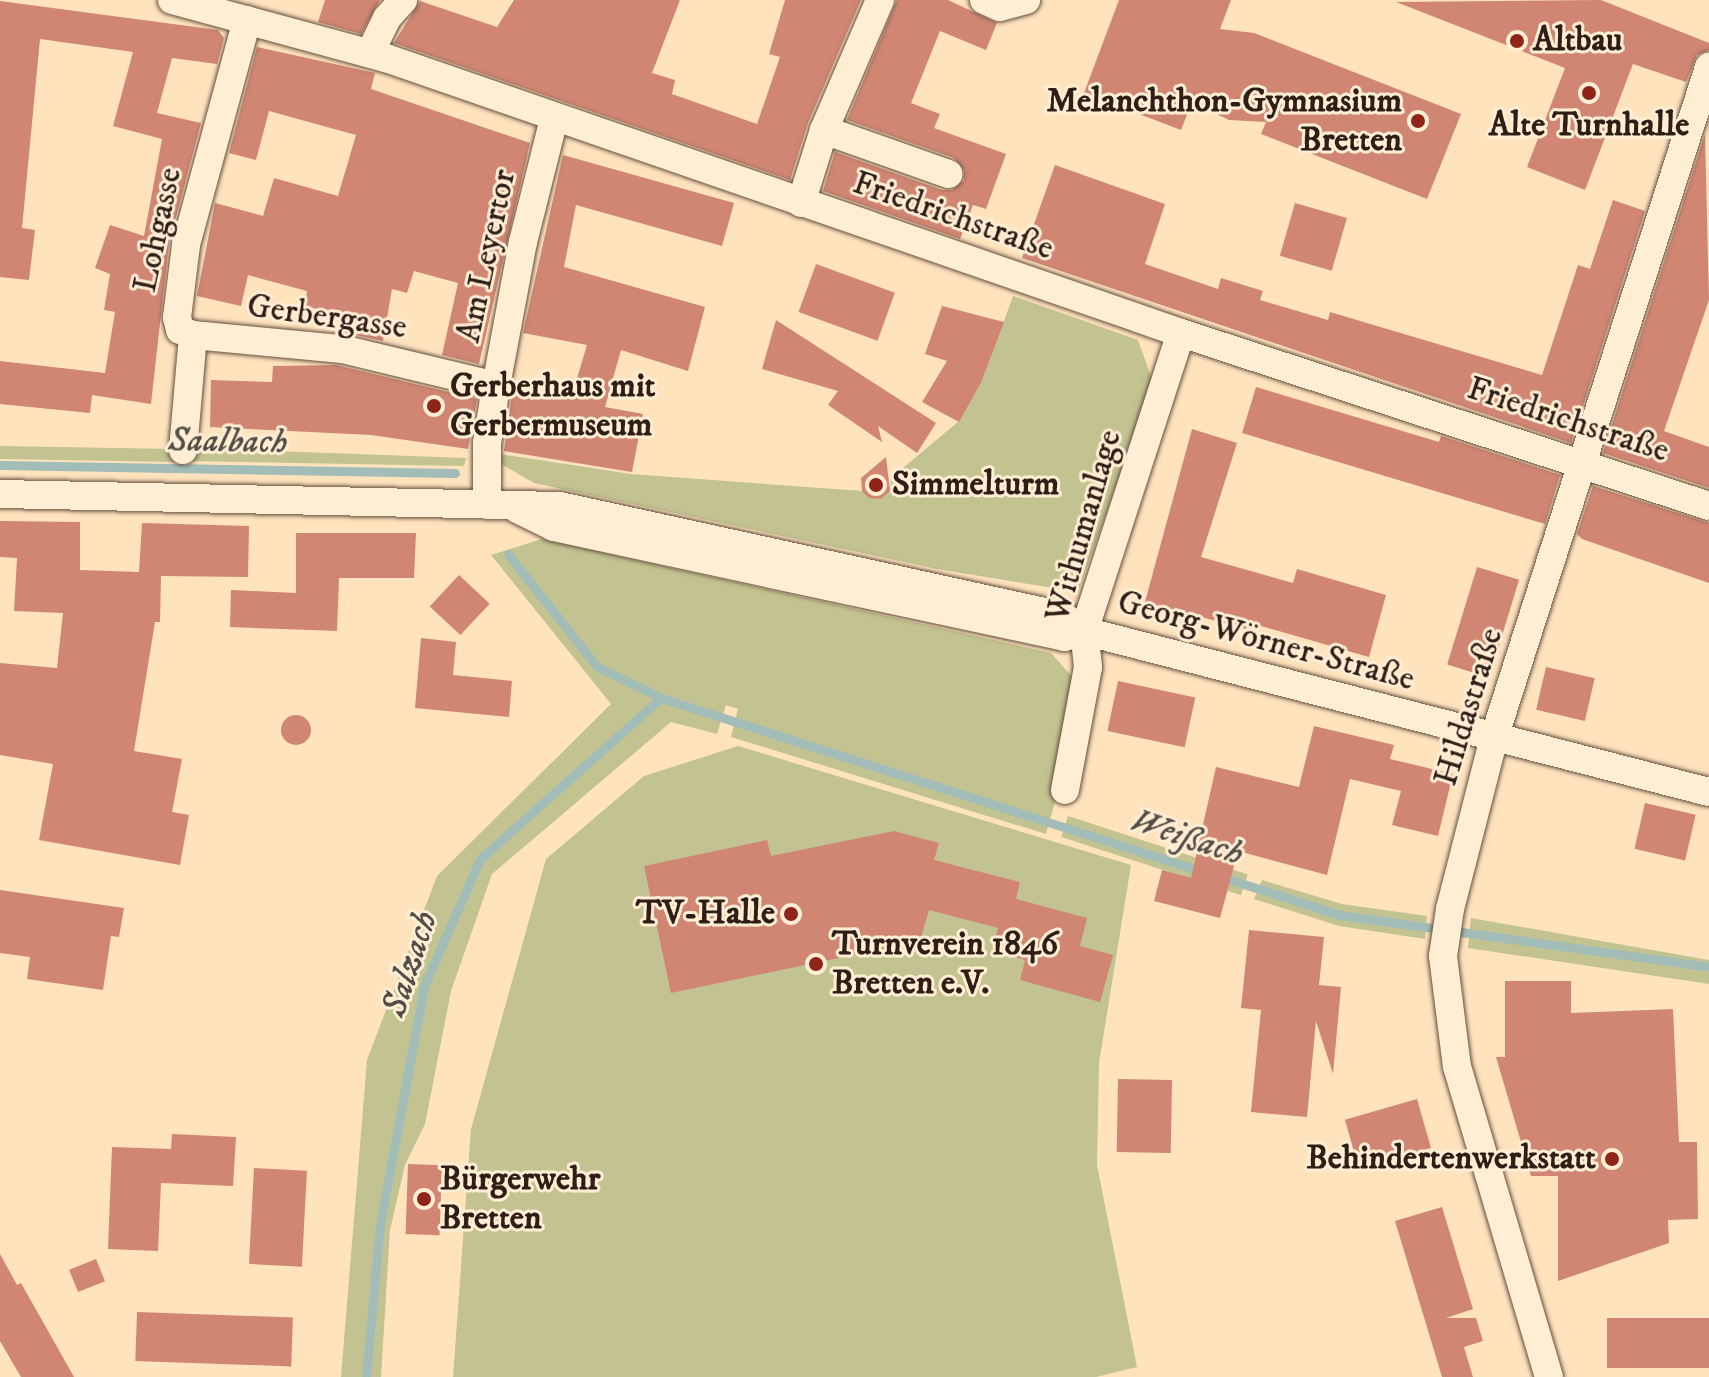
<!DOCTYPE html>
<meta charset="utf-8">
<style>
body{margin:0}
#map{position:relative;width:1709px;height:1377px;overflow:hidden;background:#ffe3bd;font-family:"IM FELL DW Pica",serif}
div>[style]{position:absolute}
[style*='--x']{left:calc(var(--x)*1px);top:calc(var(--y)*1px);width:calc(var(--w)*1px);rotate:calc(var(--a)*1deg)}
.green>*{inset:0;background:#c2c390;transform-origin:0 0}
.stream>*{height:9px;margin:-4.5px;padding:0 4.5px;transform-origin:4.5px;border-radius:4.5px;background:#a2bdb8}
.building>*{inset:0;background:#d08672;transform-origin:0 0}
.round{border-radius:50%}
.roads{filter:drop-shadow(0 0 2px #634f40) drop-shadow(0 0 2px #634f40)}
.minor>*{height:28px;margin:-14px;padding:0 14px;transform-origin:14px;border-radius:14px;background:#ffedd4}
.dots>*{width:22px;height:22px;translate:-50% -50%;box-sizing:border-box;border:4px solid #ffedd4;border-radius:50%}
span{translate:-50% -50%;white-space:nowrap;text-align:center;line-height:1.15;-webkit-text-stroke:6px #ffedd4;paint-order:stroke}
.poi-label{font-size:34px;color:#2f1e16;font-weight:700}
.left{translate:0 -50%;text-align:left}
.right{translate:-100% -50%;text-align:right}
.street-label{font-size:34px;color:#2f1e16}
.water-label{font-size:36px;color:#524e47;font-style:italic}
</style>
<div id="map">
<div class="green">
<i style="clip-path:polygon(1013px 296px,1138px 340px,1153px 382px,1078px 592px,937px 569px,534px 483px,501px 464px,499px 454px,631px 474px,862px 491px,881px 499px,890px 491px,891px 478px,959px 421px,983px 379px)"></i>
<i style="left:0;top:446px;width:175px;height:13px;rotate:1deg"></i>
<i style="clip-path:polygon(191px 448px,466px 458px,464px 466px,191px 461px)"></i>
<i style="clip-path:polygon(542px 539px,1051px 653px,1075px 680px,1055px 802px,1046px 834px,731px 737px,738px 709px,726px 705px,717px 734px,671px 722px,492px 874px,451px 991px,425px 1124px,405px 1165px,390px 1230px,381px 1377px,341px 1377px,367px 1060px,437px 876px,611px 704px,491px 555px)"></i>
<i style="clip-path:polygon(738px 746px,1131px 865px,1099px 1063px,1097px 1165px,1137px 1367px,1096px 1377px,453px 1377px,471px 1129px,546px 859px,644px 776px)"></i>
<i style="left:1068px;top:816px;width:189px;height:22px;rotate:18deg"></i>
<i style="clip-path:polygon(1262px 880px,1342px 904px,1427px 916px,1425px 939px,1339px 926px,1254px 899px)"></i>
<i style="clip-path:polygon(1471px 918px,1709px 960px,1709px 984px,1468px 948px)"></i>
</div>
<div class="stream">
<i style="--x:0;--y:465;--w:455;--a:1"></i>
<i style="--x:508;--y:554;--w:142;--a:51.8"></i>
<i style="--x:596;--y:666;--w:72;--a:26.2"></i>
<i style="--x:661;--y:698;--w:570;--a:17.77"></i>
<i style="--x:1222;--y:877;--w:124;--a:17.9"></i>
<i style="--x:1340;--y:915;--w:373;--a:8"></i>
<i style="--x:366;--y:1377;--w:154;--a:-84.8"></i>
<i style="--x:380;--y:1224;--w:242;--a:-79.5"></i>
<i style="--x:424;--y:986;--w:139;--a:-66.2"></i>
<i style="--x:480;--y:859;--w:242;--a:-41.7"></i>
</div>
<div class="building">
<i style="clip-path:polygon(325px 0,380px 0,361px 34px,318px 22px)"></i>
<i style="clip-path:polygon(514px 0,680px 0,652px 73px,675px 80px,672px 94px,757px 124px,780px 57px,769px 54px,785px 0,861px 0,808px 123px,790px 180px,394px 43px,420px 1px,497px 27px)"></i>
<i style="clip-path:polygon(897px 0,948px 0,997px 23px,986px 50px,940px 31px,911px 103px,940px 114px,934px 128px,1006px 154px,986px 209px,973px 205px,960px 239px,823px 191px,835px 152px,942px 190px,952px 190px,964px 180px,964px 170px,954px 158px,847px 120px)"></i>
<i style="clip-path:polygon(1119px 0,1231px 0,1220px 29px,1254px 33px,1461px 114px,1427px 199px,1261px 134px,1266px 122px,1229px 120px,1192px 102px,1181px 130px,1084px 93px)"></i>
<i style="clip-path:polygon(1601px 0,1709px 43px,1709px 50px,1697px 55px,1686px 82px,1633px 64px,1585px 190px,1527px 167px,1565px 68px,1396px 2px)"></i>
<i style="clip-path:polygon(0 1px,218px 30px,224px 38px,217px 64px,172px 58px,157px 113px,201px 123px,169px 243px,151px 404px,92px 395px,90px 413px,0 404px,0 361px,105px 373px,115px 312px,104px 310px,110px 274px,95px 268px,110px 225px,144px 236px,162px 139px,113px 126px,133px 52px,40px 39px,22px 228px,35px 230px,29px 280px,0 277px)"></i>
<i style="clip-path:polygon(257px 47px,375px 73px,371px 89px,530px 143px,479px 364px,442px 355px,458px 283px,414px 271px,407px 293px,392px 289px,383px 341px,342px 332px,345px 313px,305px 307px,307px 291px,248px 275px,241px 306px,197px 296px,215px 203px,263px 216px,274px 178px,338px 196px,356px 135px,269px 111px,256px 160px,229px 153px)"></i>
<i style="clip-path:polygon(1705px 134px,1709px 300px,1664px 431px,1709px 447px,1709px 488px,1603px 453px)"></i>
<i style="clip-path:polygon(563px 155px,734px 203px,722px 246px,576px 205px,564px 267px,705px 307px,688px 371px,621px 350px,605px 407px,643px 414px,632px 472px,504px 451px,513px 387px,571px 398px,587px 345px,523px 333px)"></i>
<i style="clip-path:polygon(1055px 165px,1165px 204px,1145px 264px,1218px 289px,1221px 278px,1263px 291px,1260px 300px,1328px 320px,1330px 312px,1542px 375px,1578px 265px,1590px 269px,1613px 200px,1645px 211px,1571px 443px,1022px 258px)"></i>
<i style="left:1295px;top:203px;width:54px;height:55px;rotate:16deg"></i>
<i style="left:816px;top:264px;width:84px;height:51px;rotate:20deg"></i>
<i style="clip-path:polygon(942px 306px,1004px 322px,982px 381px,959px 422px,922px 402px,947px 361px,925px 354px)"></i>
<i style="clip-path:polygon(776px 320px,936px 423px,917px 453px,878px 426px,882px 442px,828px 405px,838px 391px,762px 369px)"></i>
<i style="clip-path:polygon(336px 365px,477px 399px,468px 449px,371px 435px,210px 427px,211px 380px,272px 382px,273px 366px)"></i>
<i style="clip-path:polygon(1256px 387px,1439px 442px,1441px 436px,1560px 475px,1545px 524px,1242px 433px)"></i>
<i style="clip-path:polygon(1192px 429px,1237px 443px,1201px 557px,1293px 583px,1297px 569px,1386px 595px,1369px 657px,1247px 622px,1246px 629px,1145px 602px)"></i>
<i style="clip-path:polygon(886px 457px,890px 491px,881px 499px,869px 498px,862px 491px,861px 478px)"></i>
<i style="clip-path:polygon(1593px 486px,1709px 523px,1709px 583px,1582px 539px,1577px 534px)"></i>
<i style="clip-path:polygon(0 521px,80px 522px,80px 570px,139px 572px,142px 523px,249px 526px,248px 577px,161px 576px,160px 622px,155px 622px,134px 751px,182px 759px,172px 812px,189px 815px,180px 865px,39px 840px,53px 764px,0 755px,0 663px,57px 668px,63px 613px,14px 611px,17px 558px,0 557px)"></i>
<i style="clip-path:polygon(296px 533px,416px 533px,414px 578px,339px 578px,337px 631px,230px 627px,231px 590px,296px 593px)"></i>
<i style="left:1477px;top:567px;width:44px;height:102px;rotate:17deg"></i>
<i style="left:459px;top:575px;width:42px;height:43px;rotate:43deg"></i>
<i style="clip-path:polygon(421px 638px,456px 642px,453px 675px,512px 681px,509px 717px,415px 708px)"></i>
<i style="left:1546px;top:667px;width:50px;height:44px;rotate:13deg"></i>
<i style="left:1118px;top:681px;width:79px;height:51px;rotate:12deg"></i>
<i class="round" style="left:281px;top:715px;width:30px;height:30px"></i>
<i style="clip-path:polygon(1314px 726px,1394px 745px,1390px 759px,1453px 774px,1438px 836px,1392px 825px,1401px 791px,1350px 779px,1327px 875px,1238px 851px,1220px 918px,1154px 901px,1162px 870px,1191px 878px,1216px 767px,1299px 787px)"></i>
<i style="left:1645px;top:803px;width:52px;height:47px;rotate:13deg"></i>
<i style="clip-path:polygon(894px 831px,939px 843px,934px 860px,1020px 882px,1016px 899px,1087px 918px,1080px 946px,1113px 955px,1100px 1002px,1020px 980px,1025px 960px,992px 950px,998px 928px,929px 910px,920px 941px,671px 993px,644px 866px,767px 840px,771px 856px)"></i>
<i style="clip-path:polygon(0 890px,124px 908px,119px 937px,111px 936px,103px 990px,27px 979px,30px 957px,0 953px)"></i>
<i style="clip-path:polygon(1249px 930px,1324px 937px,1319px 985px,1341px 987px,1333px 1074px,1316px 1021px,1307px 1117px,1251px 1112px,1261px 1010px,1241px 1008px)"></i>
<i style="clip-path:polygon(1505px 981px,1571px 981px,1571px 1013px,1673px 1009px,1679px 1142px,1697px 1142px,1698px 1219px,1668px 1220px,1669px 1243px,1558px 1281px,1558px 1176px,1531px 1176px,1496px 1057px,1505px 1057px)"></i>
<i style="left:1118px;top:1079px;width:54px;height:73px;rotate:1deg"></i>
<i style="left:1417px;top:1099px;width:51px;height:75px;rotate:74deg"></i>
<i style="clip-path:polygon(172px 1134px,236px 1137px,233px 1186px,161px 1183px,158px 1251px,108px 1249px,112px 1147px,171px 1149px)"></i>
<i style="left:408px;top:1164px;width:34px;height:70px;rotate:2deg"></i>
<i style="left:254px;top:1168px;width:53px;height:96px;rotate:3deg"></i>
<i style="clip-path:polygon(1442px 1207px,1473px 1309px,1446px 1318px,1476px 1318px,1483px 1341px,1464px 1347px,1473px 1377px,1442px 1377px,1395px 1221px)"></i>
<i style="clip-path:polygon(0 1254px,17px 1285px,21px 1283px,74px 1377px,21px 1377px,0 1341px)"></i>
<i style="left:96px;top:1259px;width:24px;height:29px;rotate:68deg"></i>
<i style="left:137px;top:1312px;width:156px;height:49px;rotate:2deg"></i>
<i style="left:1607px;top:1318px;width:102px;height:50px"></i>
</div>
<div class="roads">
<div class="minor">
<i style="--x:172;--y:0;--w:222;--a:15.2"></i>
<i style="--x:386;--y:58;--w:841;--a:19.08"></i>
<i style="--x:1181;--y:333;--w:556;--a:18.14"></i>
<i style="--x:984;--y:0;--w:17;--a:24"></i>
<i style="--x:1000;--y:7;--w:27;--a:-15"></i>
<i style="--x:247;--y:20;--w:233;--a:105.2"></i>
<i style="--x:186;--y:245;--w:73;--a:97.1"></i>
<i style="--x:177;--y:317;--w:13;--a:77"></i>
<i style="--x:180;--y:330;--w:14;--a:21"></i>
<i style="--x:193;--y:335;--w:150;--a:5.4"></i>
<i style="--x:342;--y:349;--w:158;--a:13.5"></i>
<i style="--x:370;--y:53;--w:39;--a:-64"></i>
<i style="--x:387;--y:18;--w:24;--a:-48"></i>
<i style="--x:824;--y:130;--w:132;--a:19.5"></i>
<i style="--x:801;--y:203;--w:77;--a:-72.5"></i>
<i style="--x:824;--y:130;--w:142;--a:-66.7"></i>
<i style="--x:183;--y:450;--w:115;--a:-85"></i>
<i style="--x:0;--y:494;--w:560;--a:1.23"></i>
<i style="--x:560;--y:506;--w:515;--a:12.34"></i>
<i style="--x:1063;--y:616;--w:26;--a:36"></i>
<i style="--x:1084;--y:631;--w:645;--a:14.45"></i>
<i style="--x:487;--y:505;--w:62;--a:-90"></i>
<i style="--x:487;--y:443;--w:58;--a:-81"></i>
<i style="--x:496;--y:386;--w:147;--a:-79.4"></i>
<i style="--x:523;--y:242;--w:127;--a:-75.9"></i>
<i style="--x:517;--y:509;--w:41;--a:25.9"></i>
<i style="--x:554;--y:527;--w:222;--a:12.2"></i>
<i style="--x:771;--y:574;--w:300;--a:12.1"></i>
<i style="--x:1064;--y:637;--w:21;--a:-17"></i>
<i style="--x:1065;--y:790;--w:125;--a:-79.4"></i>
<i style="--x:1088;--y:667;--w:36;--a:-96"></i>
<i style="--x:1084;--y:631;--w:313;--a:-72"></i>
<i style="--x:1549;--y:1377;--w:323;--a:-106.5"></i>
<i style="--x:1457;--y:1067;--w:112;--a:-97.2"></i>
<i style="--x:1443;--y:956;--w:48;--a:-81.5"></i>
<i style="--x:1450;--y:909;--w:177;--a:-75.6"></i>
<i style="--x:1494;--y:738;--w:705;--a:-72.23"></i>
</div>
</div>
<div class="dots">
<i style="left:1517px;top:41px;background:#8f2418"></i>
<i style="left:1589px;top:93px;background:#8f2418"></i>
<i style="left:1418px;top:121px;background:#8f2418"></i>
<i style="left:434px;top:406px;background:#8f2418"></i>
<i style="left:876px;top:485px;background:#8f2418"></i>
<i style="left:791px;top:914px;background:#8f2418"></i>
<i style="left:816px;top:964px;background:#8f2418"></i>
<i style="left:1612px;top:1159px;background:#8f2418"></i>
<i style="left:424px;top:1199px;background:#8f2418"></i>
</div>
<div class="poi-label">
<span class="left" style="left:1533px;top:41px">Altbau</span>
<span class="right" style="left:1402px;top:121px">Melanchthon-Gymnasium<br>Bretten</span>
<span style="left:1589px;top:126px">Alte Turnhalle</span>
<span class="left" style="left:450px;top:406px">Gerberhaus mit<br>Gerbermuseum</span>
<span class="left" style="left:892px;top:485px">Simmelturm</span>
<span class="right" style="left:775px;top:914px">TV-Halle</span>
<span class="left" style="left:832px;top:964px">Turnverein 1846<br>Bretten e.V.</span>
<span class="right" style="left:1596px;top:1159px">Behindertenwerkstatt</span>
<span class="left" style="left:440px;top:1199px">Bürgerwehr<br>Bretten</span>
</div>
<div class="street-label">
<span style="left:953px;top:216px;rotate:19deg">Friedrichstraße</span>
<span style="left:158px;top:230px;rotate:-78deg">Lohgasse</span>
<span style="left:487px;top:256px;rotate:-78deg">Am Leyertor</span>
<span style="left:327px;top:317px;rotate:8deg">Gerbergasse</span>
<span style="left:1568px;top:420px;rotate:18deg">Friedrichstraße</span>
<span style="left:1084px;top:526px;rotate:-74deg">Withumanlage</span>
<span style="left:1266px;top:641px;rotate:15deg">Georg-Wörner-Straße</span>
<span style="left:1469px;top:707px;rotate:-73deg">Hildastraße</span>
</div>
<div class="water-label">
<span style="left:228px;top:441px;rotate:1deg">Saalbach</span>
<span style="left:1187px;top:837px;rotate:18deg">Weißach</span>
<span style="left:410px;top:964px;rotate:-72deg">Salzach</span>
</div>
</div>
